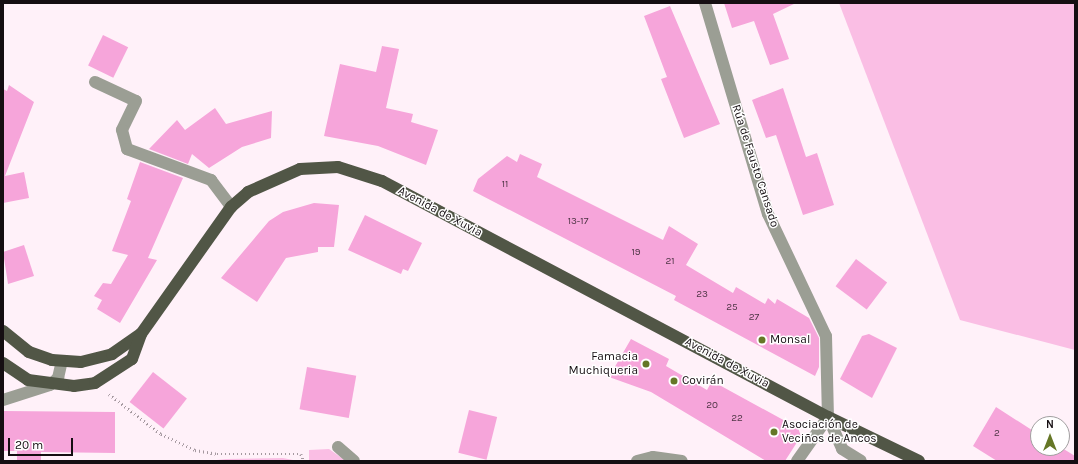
<!DOCTYPE html>
<meta charset="utf-8">
<style>
body{margin:0}
#map{position:relative;width:1078px;height:464px;overflow:hidden;background:#fff1f9;font-family:Karla,sans-serif}
div>[style]{position:absolute}
[style*='--x']{left:calc(var(--x)*1px);top:calc(var(--y)*1px);width:calc(var(--w)*1px);rotate:calc(var(--a)*1deg)}
.green>*{inset:0;background:#fabee4}
.building>*{inset:0;background:#f6a5da;transform-origin:0 0}
.path>*{height:2.5px;margin-top:-1.25px;transform-origin:0;background:repeating-linear-gradient(90deg,#a599a0 0 1px,transparent 0 4px)}
.minor>*{height:12px;margin:-6px;padding:0 6px;transform-origin:6px;border-radius:6px;background:#9b9e94}
.major>*{height:12px;margin:-6px;padding:0 6px;transform-origin:6px;border-radius:6px;background:#515646}
.dots>*{width:11px;height:11px;translate:-50% -50%;box-sizing:border-box;border:2px solid #fff;border-radius:50%}
span{translate:-50% -50%;white-space:nowrap;text-align:center;line-height:1.15;-webkit-text-stroke:3px #fff;paint-order:stroke}
.number-label{font-size:10px;color:#4d3444}
.number-label span{-webkit-text-stroke-width:0}
.street-label{font-size:12px;color:#150e12}
.poi-label{font-size:12px;color:#150e12}
.left{translate:0 -50%;text-align:left}
.right{translate:-100% -50%;text-align:right}
.frame{position:absolute;inset:0;border:4px solid #150e12;pointer-events:none}
.north{position:absolute;left:1030px;top:416px;width:40px;height:40px;box-sizing:border-box;background:#fff;border:1px solid #a19fa0;border-radius:50%;rotate:0deg;font-size:11px;font-weight:700;line-height:16px;text-align:center;color:#150e12}
.north::after{content:'';display:block;margin:auto;width:14px;height:18px;background:#657726;clip-path:polygon(50% 0,100% 100%,50% 72%,0 100%)}
.scale{position:absolute;left:8px;top:438px;width:65px;height:18px;box-sizing:border-box;border:2px solid #150e12;border-top:0;padding-left:5px;font-size:12px;line-height:14px;white-space:nowrap;color:#150e12;-webkit-text-stroke:3px #fff;paint-order:stroke}
</style>
<div id="map">
<div class="green">
<i style="clip-path:polygon(839px 3px,1075px 3px,1075px 350px,960px 320px)"></i>
<i style="clip-path:polygon(329px 449px,346px 461px,309px 461px,309px 450px)"></i>
<i style="clip-path:polygon(283px 458px,298px 461px,207px 461px,226px 459px)"></i>
</div>
<div class="building">
<i style="clip-path:polygon(724px 3px,796px 3px,773px 14px,789px 59px,770px 65px,754px 21px,732px 28px)"></i>
<i style="clip-path:polygon(670px 6px,720px 124px,684px 138px,661px 79px,667px 77px,644px 16px)"></i>
<i style="left:103px;top:35px;width:28px;height:34px;rotate:26deg"></i>
<i style="clip-path:polygon(382px 46px,399px 49px,386px 108px,413px 114px,411px 122px,438px 130px,426px 165px,378px 146px,324px 136px,340px 64px,376px 72px)"></i>
<i style="clip-path:polygon(9px 85px,34px 102px,5px 176px,24px 172px,29px 198px,3px 203px,3px 89px,7px 91px)"></i>
<i style="clip-path:polygon(783px 88px,806px 157px,817px 153px,834px 205px,803px 215px,776px 135px,766px 138px,752px 100px)"></i>
<i style="clip-path:polygon(215px 108px,226px 124px,272px 111px,271px 138px,242px 147px,209px 168px,192px 154px,188px 164px,149px 149px,177px 120px,185px 130px)"></i>
<i style="clip-path:polygon(520px 154px,542px 164px,537px 177px,663px 240px,669px 226px,698px 244px,686px 265px,733px 293px,736px 287px,765px 304px,768px 298px,775px 304px,777px 299px,809px 318px,819px 338px,819px 367px,815px 376px,674px 300px,676px 296px,473px 191px,478px 179px,507px 156px,517px 162px)"></i>
<i style="clip-path:polygon(140px 162px,183px 178px,148px 258px,157px 260px,120px 323px,97px 309px,102px 300px,94px 296px,103px 283px,111px 284px,128px 255px,112px 251px,131px 201px,127px 199px)"></i>
<i style="clip-path:polygon(314px 203px,339px 205px,334px 247px,318px 247px,318px 252px,286px 258px,257px 302px,221px 278px,269px 221px,283px 212px)"></i>
<i style="clip-path:polygon(365px 215px,422px 243px,408px 271px,403px 269px,401px 274px,348px 250px)"></i>
<i style="clip-path:polygon(24px 245px,34px 276px,8px 284px,3px 252px)"></i>
<i style="left:856px;top:259px;width:39px;height:34px;rotate:37deg"></i>
<i style="clip-path:polygon(869px 334px,897px 348px,872px 398px,840px 379px,862px 336px)"></i>
<i style="clip-path:polygon(631px 339px,669px 359px,666px 366px,707px 390px,712px 381px,798px 428px,801px 436px,785px 461px,766px 461px,651px 392px,609px 377px)"></i>
<i style="left:307px;top:367px;width:50px;height:43px;rotate:10deg"></i>
<i style="left:153px;top:372px;width:43px;height:38px;rotate:38deg"></i>
<i style="clip-path:polygon(996px 407px,1038px 434px,1038px 448px,1062px 448px,1075px 456px,1075px 461px,997px 461px,973px 446px)"></i>
<i style="left:469px;top:410px;width:29px;height:44px;rotate:14deg"></i>
<i style="clip-path:polygon(3px 411px,115px 412px,115px 453px,41px 452px,41px 461px,17px 461px,17px 451px,3px 451px)"></i>
</div>
<div class="path">
<i style="--x:109;--y:394;--w:66;--a:37.6"></i>
<i style="--x:161;--y:434;--w:38;--a:25"></i>
<i style="--x:195;--y:450;--w:22;--a:10"></i>
<i style="--x:217;--y:454;--w:84;--a:0"></i>
<i style="--x:301;--y:454;--w:8;--a:67"></i>
</div>
<div class="minor">
<i style="--x:705;--y:3;--w:220;--a:73.4"></i>
<i style="--x:768;--y:214;--w:135;--a:64.6"></i>
<i style="--x:826;--y:336;--w:81;--a:88.6"></i>
<i style="--x:828;--y:417;--w:35;--a:66"></i>
<i style="--x:842;--y:449;--w:22;--a:32"></i>
<i style="--x:95;--y:82;--w:45;--a:24.9"></i>
<i style="--x:136;--y:101;--w:32;--a:116"></i>
<i style="--x:122;--y:130;--w:20;--a:75"></i>
<i style="--x:127;--y:149;--w:90;--a:20.3"></i>
<i style="--x:211;--y:180;--w:34;--a:53"></i>
<i style="--x:3;--y:400;--w:49;--a:-17.7"></i>
<i style="--x:50;--y:385;--w:11;--a:-41"></i>
<i style="--x:58;--y:378;--w:17;--a:-77"></i>
<i style="--x:338;--y:447;--w:21;--a:41"></i>
<i style="--x:637;--y:461;--w:16;--a:-14"></i>
<i style="--x:653;--y:457;--w:29;--a:8"></i>
<i style="--x:797;--y:461;--w:54;--a:-54.8"></i>
</div>
<div class="major">
<i style="--x:3;--y:331;--w:33;--a:39"></i>
<i style="--x:29;--y:352;--w:24;--a:19"></i>
<i style="--x:52;--y:360;--w:29;--a:4"></i>
<i style="--x:81;--y:362;--w:32;--a:-14"></i>
<i style="--x:112;--y:354;--w:35;--a:-35"></i>
<i style="--x:141;--y:334;--w:156;--a:-54.7"></i>
<i style="--x:231;--y:207;--w:23;--a:-41"></i>
<i style="--x:248;--y:192;--w:57;--a:-23.9"></i>
<i style="--x:300;--y:169;--w:38;--a:-3"></i>
<i style="--x:338;--y:167;--w:46;--a:17.7"></i>
<i style="--x:382;--y:181;--w:505;--a:27.89"></i>
<i style="--x:828;--y:417;--w:101;--a:25.8"></i>
<i style="--x:3;--y:363;--w:30;--a:34"></i>
<i style="--x:28;--y:380;--w:46;--a:7.4"></i>
<i style="--x:74;--y:386;--w:21;--a:-8"></i>
<i style="--x:95;--y:383;--w:44;--a:-33"></i>
<i style="--x:132;--y:359;--w:27;--a:-70"></i>
</div>
<div class="dots">
<i style="left:762px;top:340px;background:#657726"></i>
<i style="left:646px;top:364px;background:#657726"></i>
<i style="left:674px;top:381px;background:#657726"></i>
<i style="left:774px;top:432px;background:#657726"></i>
</div>
<div class="number-label">
<span style="left:505px;top:185px">11</span>
<span style="left:578px;top:222px">13-17</span>
<span style="left:636px;top:253px">19</span>
<span style="left:670px;top:262px">21</span>
<span style="left:702px;top:295px">23</span>
<span style="left:732px;top:308px">25</span>
<span style="left:754px;top:318px">27</span>
<span style="left:712px;top:406px">20</span>
<span style="left:737px;top:419px">22</span>
<span style="left:997px;top:434px">2</span>
</div>
<div class="street-label">
<span style="left:755px;top:166px;rotate:72deg">Rúa de Fausto Cansado</span>
<span style="left:440px;top:212px;rotate:28deg">Avenida de Xuvia</span>
<span style="left:727px;top:363px;rotate:28deg">Avenida de Xuvia</span>
</div>
<div class="poi-label">
<span class="left" style="left:770px;top:340px">Monsal</span>
<span class="right" style="left:638px;top:364px">Famacia<br>Muchiqueria</span>
<span class="left" style="left:682px;top:381px">Covirán</span>
<span class="left" style="left:782px;top:432px">Asociación de<br>Veciños de Ancos</span>
</div>
<div class="frame"></div>
<div class="north">N</div>
<div class="scale">20 m</div>
</div>
